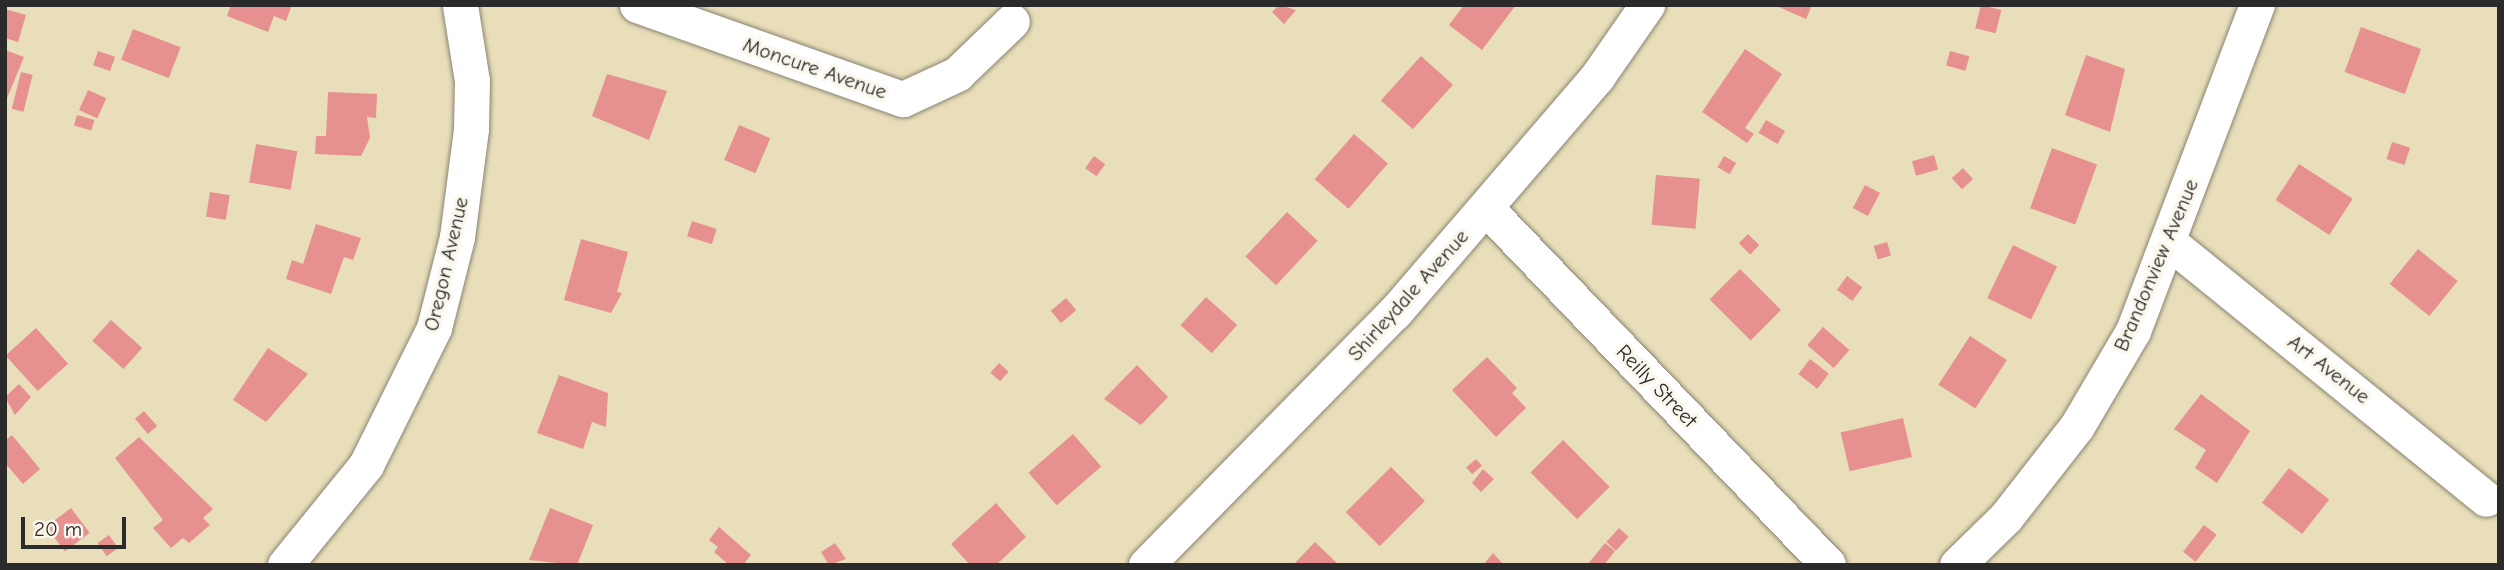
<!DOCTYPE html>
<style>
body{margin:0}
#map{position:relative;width:2504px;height:570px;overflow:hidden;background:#e9deba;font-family:"Comic Neue",sans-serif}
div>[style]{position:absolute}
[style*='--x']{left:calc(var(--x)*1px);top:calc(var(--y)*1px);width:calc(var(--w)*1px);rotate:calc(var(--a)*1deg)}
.building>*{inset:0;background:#e69190;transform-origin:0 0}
.roads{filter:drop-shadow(0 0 2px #8a8472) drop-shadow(0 0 2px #8a8472)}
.minor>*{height:35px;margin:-17.5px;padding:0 17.5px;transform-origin:17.5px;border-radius:17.5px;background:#fff}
span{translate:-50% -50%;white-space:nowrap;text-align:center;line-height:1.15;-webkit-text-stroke:7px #fbf7ec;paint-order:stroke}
.street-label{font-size:21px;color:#2b2b2b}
.frame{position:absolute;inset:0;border:7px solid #2b2b2b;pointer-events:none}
.scale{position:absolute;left:21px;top:517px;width:105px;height:32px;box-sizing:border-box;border:4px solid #2b2b2b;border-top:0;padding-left:9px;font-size:21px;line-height:24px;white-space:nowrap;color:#2b2b2b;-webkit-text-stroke:5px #fbf7ec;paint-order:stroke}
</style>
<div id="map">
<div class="building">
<i style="clip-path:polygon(231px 5px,292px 5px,286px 21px,274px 16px,268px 32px,227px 16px)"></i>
<i style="clip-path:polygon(1279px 5px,1296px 10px,1284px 24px,1272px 12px)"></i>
<i style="clip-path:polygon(1464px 5px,1516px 5px,1482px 50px,1449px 25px)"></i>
<i style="clip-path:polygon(1774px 5px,1812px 5px,1806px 19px)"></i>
<i style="left:1981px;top:5px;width:21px;height:24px;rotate:14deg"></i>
<i style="clip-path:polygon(5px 9px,26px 15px,18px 42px,5px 38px)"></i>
<i style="left:2361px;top:27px;width:64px;height:48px;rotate:20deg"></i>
<i style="left:133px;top:29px;width:51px;height:33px;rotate:21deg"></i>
<i style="clip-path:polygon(1745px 49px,1782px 74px,1745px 128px,1754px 134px,1747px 143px,1702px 112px)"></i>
<i style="clip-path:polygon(5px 50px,24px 57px,5px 103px)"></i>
<i style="left:98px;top:51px;width:18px;height:15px;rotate:19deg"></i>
<i style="left:1950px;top:51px;width:20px;height:15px;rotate:15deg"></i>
<i style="clip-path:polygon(2086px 55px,2125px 69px,2110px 132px,2065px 115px)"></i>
<i style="left:1421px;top:56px;width:43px;height:60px;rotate:42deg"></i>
<i style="left:21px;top:72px;width:12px;height:38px;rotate:14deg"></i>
<i style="clip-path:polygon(607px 74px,667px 91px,649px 140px,592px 116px)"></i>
<i style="left:88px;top:90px;width:20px;height:22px;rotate:24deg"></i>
<i style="clip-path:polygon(328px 92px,377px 94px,376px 118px,367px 117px,370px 138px,361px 156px,315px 154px,316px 136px,326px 136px)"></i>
<i style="left:77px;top:115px;width:18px;height:11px;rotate:16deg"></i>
<i style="left:1766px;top:120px;width:22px;height:15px;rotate:30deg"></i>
<i style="left:739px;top:125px;width:34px;height:38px;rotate:23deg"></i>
<i style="left:1354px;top:134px;width:45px;height:60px;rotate:41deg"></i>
<i style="left:2392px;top:142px;width:19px;height:18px;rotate:18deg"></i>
<i style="left:256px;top:144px;width:42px;height:39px;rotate:10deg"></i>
<i style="left:2052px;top:148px;width:48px;height:64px;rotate:20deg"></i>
<i style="left:1934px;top:155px;width:15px;height:23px;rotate:74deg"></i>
<i style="left:1094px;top:156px;width:14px;height:15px;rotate:36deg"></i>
<i style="left:1724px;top:156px;width:14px;height:13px;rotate:30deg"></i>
<i style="left:2299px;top:164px;width:64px;height:43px;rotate:33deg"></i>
<i style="left:1963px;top:168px;width:15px;height:15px;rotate:48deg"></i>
<i style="left:1656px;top:175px;width:44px;height:50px;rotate:5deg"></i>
<i style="left:1865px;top:185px;width:17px;height:26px;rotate:28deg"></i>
<i style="left:210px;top:192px;width:20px;height:25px;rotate:9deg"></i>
<i style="left:1287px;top:212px;width:42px;height:61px;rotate:43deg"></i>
<i style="left:692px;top:221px;width:26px;height:16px;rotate:18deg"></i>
<i style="clip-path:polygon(316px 224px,361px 238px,353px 260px,344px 257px,331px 294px,286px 279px,292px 260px,303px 264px)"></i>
<i style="left:1748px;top:234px;width:16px;height:13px;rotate:45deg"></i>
<i style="clip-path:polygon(581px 239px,628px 252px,617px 292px,622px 293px,611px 313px,564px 300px)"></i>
<i style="left:1887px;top:242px;width:14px;height:14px;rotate:73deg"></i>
<i style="left:2013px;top:245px;width:49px;height:59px;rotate:26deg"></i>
<i style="left:2418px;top:249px;width:51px;height:45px;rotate:39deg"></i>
<i style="left:1740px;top:269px;width:58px;height:43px;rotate:45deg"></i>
<i style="left:1847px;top:276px;width:19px;height:17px;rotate:36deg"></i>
<i style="left:1206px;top:297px;width:42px;height:38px;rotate:42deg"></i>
<i style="left:1066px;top:298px;width:16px;height:20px;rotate:50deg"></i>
<i style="left:111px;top:320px;width:42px;height:28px;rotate:42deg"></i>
<i style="left:1823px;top:327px;width:35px;height:24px;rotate:41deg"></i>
<i style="left:36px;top:328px;width:48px;height:41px;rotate:48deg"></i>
<i style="left:1970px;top:336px;width:44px;height:58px;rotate:33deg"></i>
<i style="clip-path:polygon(268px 348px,308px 374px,266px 422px,233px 400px)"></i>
<i style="clip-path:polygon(1487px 357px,1517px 388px,1512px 393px,1526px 408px,1496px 437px,1452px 390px)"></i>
<i style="left:1810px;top:359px;width:24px;height:19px;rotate:38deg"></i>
<i style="left:999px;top:363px;width:13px;height:13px;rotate:42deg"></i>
<i style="clip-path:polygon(1137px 365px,1168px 397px,1141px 425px,1104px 399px)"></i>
<i style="clip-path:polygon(559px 375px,608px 393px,606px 427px,592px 422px,583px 449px,537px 433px)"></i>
<i style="clip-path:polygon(19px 384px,31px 397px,15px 415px,5px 397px)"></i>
<i style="clip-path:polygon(2201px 394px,2250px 431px,2217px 483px,2195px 468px,2206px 450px,2174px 429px)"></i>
<i style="left:144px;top:411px;width:20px;height:12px;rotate:49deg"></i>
<i style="left:1903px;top:418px;width:40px;height:64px;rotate:77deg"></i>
<i style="left:1073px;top:434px;width:43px;height:59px;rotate:49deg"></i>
<i style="clip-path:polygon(12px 435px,40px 469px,23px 484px,5px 463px,5px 441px)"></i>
<i style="clip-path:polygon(139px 437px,213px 509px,203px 518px,210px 525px,189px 543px,183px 538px,171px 548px,153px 528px,163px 520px,115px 458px)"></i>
<i style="left:1563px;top:440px;width:66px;height:46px;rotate:45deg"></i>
<i style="left:1476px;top:459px;width:9px;height:13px;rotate:49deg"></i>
<i style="left:1391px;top:467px;width:48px;height:64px;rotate:45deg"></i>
<i style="left:2289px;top:468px;width:51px;height:44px;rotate:38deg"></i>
<i style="clip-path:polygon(1483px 469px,1494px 479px,1481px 492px,1472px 483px)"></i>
<i style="clip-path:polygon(996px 503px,1026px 537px,996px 565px,970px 565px,951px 544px)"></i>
<i style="left:71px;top:508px;width:31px;height:31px;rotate:53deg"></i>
<i style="clip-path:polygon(550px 508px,593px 525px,577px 565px,529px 560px)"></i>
<i style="left:2204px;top:525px;width:16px;height:34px;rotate:38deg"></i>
<i style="clip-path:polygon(719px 527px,751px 555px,743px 565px,729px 565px,714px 552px,718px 547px,709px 540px)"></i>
<i style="left:1619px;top:528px;width:13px;height:19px;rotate:42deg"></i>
<i style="left:109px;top:535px;width:16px;height:14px;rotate:55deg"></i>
<i style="clip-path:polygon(1315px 542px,1339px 565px,1293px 565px)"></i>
<i style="clip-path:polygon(835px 543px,846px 559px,829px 565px,821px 552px)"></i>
<i style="clip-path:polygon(1605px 543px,1615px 551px,1604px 565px,1587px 565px)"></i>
<i style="clip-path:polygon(1493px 553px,1504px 565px,1483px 565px)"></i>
</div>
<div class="roads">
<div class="minor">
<i style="--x:637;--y:5;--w:282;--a:19.5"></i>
<i style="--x:903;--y:99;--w:60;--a:-24.8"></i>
<i style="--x:957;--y:74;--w:76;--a:-43.9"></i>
<i style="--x:1486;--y:208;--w:494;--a:46.2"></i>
<i style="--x:2169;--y:242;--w:408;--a:39"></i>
<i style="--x:285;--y:565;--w:129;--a:-51"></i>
<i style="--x:366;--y:465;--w:153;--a:-63.6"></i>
<i style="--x:434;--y:328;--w:94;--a:-75.8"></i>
<i style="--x:457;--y:237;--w:109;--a:-82.6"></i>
<i style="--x:471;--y:129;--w:48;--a:-88.8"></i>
<i style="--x:472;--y:81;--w:77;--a:-99"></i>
<i style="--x:1146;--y:565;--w:355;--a:-45.5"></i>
<i style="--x:1395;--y:312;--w:310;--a:-49.3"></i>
<i style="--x:1597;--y:77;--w:88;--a:-55.2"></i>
<i style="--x:1957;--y:565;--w:69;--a:-44.4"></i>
<i style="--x:2006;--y:517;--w:115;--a:-52"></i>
<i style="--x:2077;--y:426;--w:110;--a:-59.5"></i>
<i style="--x:2133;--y:331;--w:349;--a:-69.2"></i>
</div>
</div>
<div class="street-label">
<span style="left:815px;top:68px;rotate:19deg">Moncure Avenue</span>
<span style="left:446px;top:264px;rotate:-77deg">Oregon Avenue</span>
<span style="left:2156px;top:265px;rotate:-67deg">Brandonview Avenue</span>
<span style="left:1408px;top:295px;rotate:-48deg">Shirleydale Avenue</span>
<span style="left:2329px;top:369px;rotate:38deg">Art Avenue</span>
<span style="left:1657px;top:386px;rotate:46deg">Reilly Street</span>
</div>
<div class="frame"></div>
<div class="scale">20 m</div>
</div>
